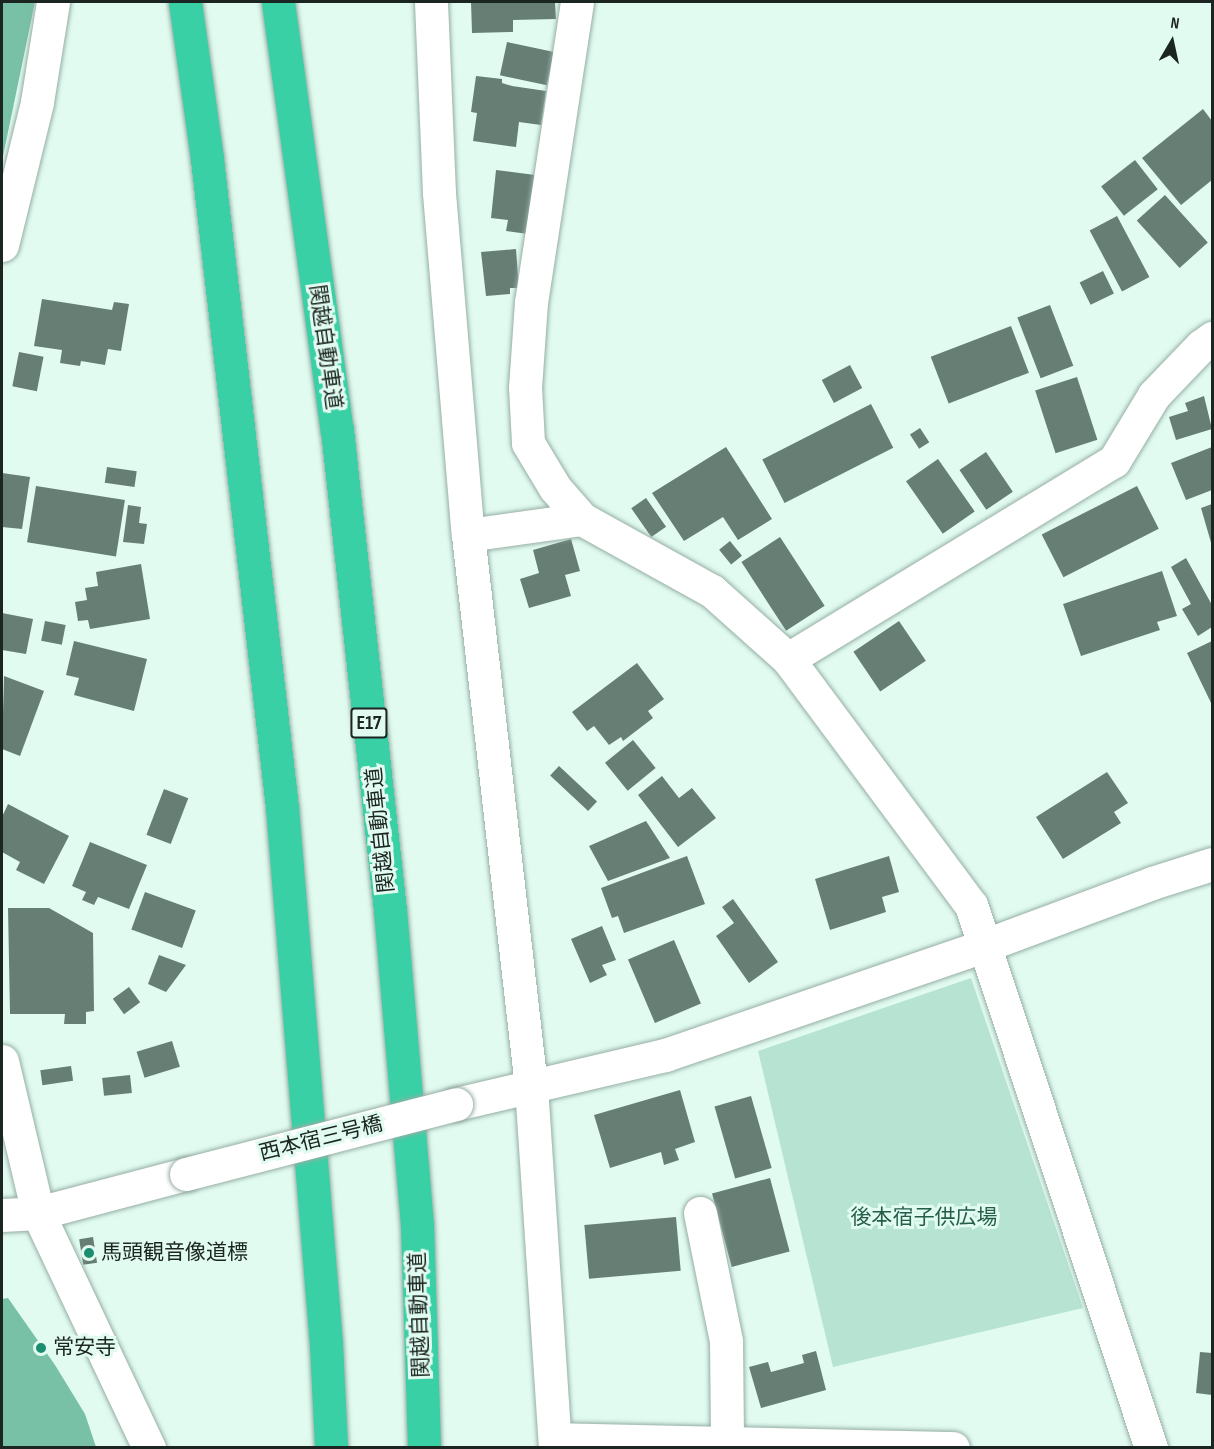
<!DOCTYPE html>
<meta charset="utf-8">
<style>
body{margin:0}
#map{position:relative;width:1214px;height:1449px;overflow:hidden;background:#e1fbf0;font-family:"Sofia Sans Condensed","Noto Sans JP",sans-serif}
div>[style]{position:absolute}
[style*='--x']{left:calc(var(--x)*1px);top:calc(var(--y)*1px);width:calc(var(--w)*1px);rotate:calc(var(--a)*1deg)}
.green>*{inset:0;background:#b7e3d2}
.forest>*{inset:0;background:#78c0a6}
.building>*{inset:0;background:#677e75;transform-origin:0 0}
.roads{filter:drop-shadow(0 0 2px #96aea4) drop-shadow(0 0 2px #96aea4)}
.minor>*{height:33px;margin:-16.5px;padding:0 16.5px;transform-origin:16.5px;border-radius:16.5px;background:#fff}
.highway>*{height:33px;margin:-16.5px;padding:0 16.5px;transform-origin:16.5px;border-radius:16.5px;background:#3ad0a6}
.bridges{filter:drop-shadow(0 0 2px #96aea4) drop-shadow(0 0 2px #96aea4)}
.minor-bridge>*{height:33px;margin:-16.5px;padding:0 16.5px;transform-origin:16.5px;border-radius:16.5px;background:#fff}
.dots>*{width:16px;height:16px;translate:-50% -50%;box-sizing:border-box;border:3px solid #e1fbf0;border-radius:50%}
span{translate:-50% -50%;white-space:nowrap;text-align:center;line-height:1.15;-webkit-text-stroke:6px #e1fbf0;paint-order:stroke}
.shield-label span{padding:2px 4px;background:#e1fbf0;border:2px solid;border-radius:4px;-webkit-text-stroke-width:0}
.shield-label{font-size:20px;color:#1b2521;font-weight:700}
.street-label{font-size:21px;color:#1b2521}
.park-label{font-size:21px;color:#255d4b}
.poi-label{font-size:21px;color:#1b2521}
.left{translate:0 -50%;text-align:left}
.frame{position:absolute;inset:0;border:3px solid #1b2521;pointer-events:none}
.north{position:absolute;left:1142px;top:12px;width:60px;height:60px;-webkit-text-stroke:4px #e1fbf0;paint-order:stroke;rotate:9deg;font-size:16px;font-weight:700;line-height:24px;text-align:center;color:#1b2521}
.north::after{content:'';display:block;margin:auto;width:21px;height:27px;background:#1b2521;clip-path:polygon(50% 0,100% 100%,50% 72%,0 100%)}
</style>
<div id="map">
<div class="green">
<i style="clip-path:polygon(971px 978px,1083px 1308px,833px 1367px,758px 1051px)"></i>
</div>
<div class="forest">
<i style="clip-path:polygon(2px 2px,35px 2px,2px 161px)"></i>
<i style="clip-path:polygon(8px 1298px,55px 1365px,85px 1414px,96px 1447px,2px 1447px,2px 1299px)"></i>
</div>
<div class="building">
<i style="clip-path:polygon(471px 2px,555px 2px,556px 19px,513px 20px,513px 32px,472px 33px)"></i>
<i style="left:507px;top:42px;width:48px;height:34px;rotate:12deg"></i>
<i style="clip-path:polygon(476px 76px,502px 79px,502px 83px,512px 86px,546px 91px,541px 125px,519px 122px,516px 147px,473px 141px,477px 113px,471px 112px)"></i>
<i style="clip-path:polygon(1203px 109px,1212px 121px,1212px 180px,1181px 205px,1142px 158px)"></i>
<i style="left:1135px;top:160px;width:37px;height:43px;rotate:52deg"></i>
<i style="clip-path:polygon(496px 170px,535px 175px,528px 234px,506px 231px,508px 220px,491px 218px)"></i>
<i style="left:1165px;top:195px;width:64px;height:38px;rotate:48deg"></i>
<i style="left:1117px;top:216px;width:69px;height:31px;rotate:62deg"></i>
<i style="clip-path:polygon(516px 249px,519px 288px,510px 288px,510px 294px,486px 296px,481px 252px)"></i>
<i style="left:1103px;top:271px;width:25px;height:26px;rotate:64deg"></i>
<i style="clip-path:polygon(42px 299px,112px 310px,114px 302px,129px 304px,121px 351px,108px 349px,105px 365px,81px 361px,80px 366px,60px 363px,62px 350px,34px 346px)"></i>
<i style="left:1050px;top:305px;width:65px;height:35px;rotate:69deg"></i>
<i style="left:1011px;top:326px;width:50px;height:86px;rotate:69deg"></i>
<i style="left:19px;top:352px;width:25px;height:35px;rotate:11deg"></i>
<i style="left:850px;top:365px;width:26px;height:32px;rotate:62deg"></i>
<i style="left:1077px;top:377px;width:66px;height:44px;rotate:72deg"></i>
<i style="clip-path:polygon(1204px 396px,1212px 429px,1176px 440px,1169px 417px,1188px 411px,1185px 403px)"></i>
<i style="left:871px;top:404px;width:49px;height:122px;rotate:63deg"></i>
<i style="left:920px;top:428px;width:17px;height:12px;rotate:57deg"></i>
<i style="clip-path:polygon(726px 447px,772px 519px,738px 540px,723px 517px,684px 541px,652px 493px)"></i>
<i style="clip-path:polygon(1212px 447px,1212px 490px,1186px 500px,1171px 463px)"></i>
<i style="left:986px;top:452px;width:48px;height:32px;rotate:56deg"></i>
<i style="left:938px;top:459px;width:64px;height:39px;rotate:55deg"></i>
<i style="left:107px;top:467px;width:30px;height:16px;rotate:8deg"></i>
<i style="clip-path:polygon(2px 473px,30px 477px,22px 529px,2px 527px)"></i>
<i style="left:36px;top:486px;width:90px;height:57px;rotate:9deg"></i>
<i style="left:1137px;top:486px;width:48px;height:107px;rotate:63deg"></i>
<i style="left:646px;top:498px;width:35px;height:18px;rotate:55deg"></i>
<i style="clip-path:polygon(1212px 504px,1212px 546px,1201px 508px)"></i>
<i style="clip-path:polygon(128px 505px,141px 507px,139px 523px,147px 524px,144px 544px,123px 542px)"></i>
<i style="left:780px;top:537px;width:82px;height:46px;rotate:57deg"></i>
<i style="clip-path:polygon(571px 539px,580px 571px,565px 575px,571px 596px,529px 608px,520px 579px,539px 573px,533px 550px)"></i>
<i style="left:730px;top:541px;width:19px;height:14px;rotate:51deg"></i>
<i style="clip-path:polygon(1186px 558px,1212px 605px,1212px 627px,1198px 636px,1182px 609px,1191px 604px,1171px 567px)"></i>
<i style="clip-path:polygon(141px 564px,150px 619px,90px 629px,88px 620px,78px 621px,75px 602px,87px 600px,85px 588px,98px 586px,96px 572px)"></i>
<i style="clip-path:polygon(1162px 571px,1177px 616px,1157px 622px,1160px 630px,1081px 656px,1063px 604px)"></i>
<i style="clip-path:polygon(2px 613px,33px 619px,26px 654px,2px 650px)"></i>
<i style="left:45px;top:621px;width:21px;height:20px;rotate:11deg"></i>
<i style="left:899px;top:621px;width:48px;height:55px;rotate:56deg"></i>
<i style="clip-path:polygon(74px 641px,147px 659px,134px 711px,74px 695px,79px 678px,66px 675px)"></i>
<i style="clip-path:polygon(1212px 641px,1212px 705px,1187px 653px)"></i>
<i style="clip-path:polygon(637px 663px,664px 699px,648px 711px,653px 718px,623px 741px,621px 737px,609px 745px,594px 726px,587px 731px,572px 712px)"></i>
<i style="clip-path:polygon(4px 676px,44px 691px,20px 756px,2px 749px)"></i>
<i style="left:633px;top:740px;width:36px;height:36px;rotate:51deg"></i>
<i style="left:559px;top:766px;width:52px;height:13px;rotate:43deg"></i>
<i style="clip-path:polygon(1107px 772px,1128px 803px,1114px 812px,1121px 823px,1063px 859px,1036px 817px)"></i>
<i style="clip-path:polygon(662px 776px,679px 798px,692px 788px,716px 818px,678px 847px,638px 795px)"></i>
<i style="left:164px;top:789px;width:26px;height:49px;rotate:21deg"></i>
<i style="clip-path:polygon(8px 804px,69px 836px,44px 884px,16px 870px,20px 862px,2px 852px,2px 817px)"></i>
<i style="clip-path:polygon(646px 821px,670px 858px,608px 881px,589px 846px)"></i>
<i style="clip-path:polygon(90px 842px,147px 865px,129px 909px,98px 897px,94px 905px,82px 900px,86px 892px,72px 886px)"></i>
<i style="clip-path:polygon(687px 856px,705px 904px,624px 933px,618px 916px,612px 918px,601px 888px)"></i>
<i style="clip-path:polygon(889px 856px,899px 892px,882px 897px,886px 912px,830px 930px,815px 879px)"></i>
<i style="left:145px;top:892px;width:54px;height:40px;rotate:20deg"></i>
<i style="clip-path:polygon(733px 899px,778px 962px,749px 983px,716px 936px,734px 923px,722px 907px)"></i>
<i style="clip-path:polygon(8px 908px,49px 908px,93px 933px,94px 1011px,86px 1012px,86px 1024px,64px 1024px,65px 1014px,10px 1014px)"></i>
<i style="clip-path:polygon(602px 926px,616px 960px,602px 965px,607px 975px,590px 983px,571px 939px)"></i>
<i style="left:674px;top:940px;width:69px;height:50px;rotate:67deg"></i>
<i style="clip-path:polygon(159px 955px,186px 965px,166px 992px,148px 984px)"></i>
<i style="left:129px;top:987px;width:19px;height:20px;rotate:54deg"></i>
<i style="left:172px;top:1041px;width:27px;height:37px;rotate:73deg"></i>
<i style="left:71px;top:1066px;width:15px;height:31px;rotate:82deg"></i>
<i style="left:130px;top:1075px;width:18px;height:28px;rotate:84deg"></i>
<i style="clip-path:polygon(680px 1090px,695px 1142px,675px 1149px,679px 1160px,664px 1165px,661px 1152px,610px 1168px,594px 1115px)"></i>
<i style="left:751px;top:1096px;width:75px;height:38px;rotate:74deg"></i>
<i style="left:770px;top:1178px;width:76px;height:60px;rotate:75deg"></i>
<i style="left:676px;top:1217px;width:54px;height:92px;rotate:85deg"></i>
<i style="left:93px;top:1237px;width:26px;height:14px;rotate:81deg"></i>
<i style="clip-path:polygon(816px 1351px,826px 1390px,761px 1408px,749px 1367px,768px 1362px,771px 1372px,804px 1363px,802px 1355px)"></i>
<i style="clip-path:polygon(1200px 1352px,1212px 1353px,1212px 1395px,1196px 1393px)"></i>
</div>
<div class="roads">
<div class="minor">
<i style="--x:431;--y:2;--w:191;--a:87.6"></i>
<i style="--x:439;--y:193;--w:343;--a:85.2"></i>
<i style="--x:468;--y:535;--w:555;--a:83.48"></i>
<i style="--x:531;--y:1086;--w:363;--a:86.2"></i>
<i style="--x:577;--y:2;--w:304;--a:98.7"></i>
<i style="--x:531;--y:302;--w:85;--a:94"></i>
<i style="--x:525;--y:387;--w:56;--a:86.9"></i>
<i style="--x:528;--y:443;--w:52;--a:59"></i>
<i style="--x:555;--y:488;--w:41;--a:48.9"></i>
<i style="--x:582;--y:519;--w:149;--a:29"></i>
<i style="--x:712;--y:591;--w:102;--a:41.8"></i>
<i style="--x:788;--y:659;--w:307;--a:53.4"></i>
<i style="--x:971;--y:905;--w:572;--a:71.66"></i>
<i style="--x:2;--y:245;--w:147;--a:-76.2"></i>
<i style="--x:37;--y:102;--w:101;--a:-80.9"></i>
<i style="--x:468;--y:535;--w:115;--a:-8"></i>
<i style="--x:788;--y:659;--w:381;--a:-31.3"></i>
<i style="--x:1114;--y:461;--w:77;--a:-58.8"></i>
<i style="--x:1154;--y:395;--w:68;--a:-46.2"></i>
<i style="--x:1201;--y:346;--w:14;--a:-36"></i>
<i style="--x:2;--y:1061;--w:156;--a:76.7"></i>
<i style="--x:38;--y:1213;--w:260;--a:64.7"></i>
<i style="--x:456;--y:1104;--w:215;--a:-13.2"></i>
<i style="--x:665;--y:1055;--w:336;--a:-18.9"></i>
<i style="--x:983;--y:946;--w:180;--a:-20.4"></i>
<i style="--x:1152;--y:883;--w:63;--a:-17.6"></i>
<i style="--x:700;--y:1213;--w:131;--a:78.5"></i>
<i style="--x:726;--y:1341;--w:102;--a:89.4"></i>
<i style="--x:2;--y:1215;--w:36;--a:-3"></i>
<i style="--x:38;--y:1213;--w:153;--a:-14.8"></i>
<i style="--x:555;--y:1439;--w:398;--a:1.3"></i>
</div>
<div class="highway">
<i style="--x:185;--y:2;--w:159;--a:82"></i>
<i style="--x:207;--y:159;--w:652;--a:83.4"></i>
<i style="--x:282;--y:807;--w:539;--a:85.32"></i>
<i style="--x:326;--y:1344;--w:104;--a:87.2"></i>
<i style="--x:278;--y:2;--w:432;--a:82.2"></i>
<i style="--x:337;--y:430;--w:483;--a:83.7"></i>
<i style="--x:390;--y:910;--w:315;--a:85.1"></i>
<i style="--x:417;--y:1224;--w:224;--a:88.2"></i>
</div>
</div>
<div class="bridges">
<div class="minor-bridge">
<i style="--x:186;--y:1174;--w:279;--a:-14.5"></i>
</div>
</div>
<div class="dots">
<i style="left:89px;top:1253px;background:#1b8e6f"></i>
<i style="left:41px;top:1348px;background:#1b8e6f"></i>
</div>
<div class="shield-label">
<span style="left:369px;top:723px">E17</span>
</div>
<div class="street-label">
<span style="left:325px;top:347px;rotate:82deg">関越自動車道</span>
<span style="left:381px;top:830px;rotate:-96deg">関越自動車道</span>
<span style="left:321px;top:1139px;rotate:-14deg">西本宿三号橋</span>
<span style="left:420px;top:1315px;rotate:-92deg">関越自動車道</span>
</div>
<div class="park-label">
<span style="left:924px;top:1218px">後本宿子供広場</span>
</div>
<div class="poi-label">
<span class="left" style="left:101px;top:1253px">馬頭観音像道標</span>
<span class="left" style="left:53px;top:1348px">常安寺</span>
</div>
<div class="frame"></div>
<div class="north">N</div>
</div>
